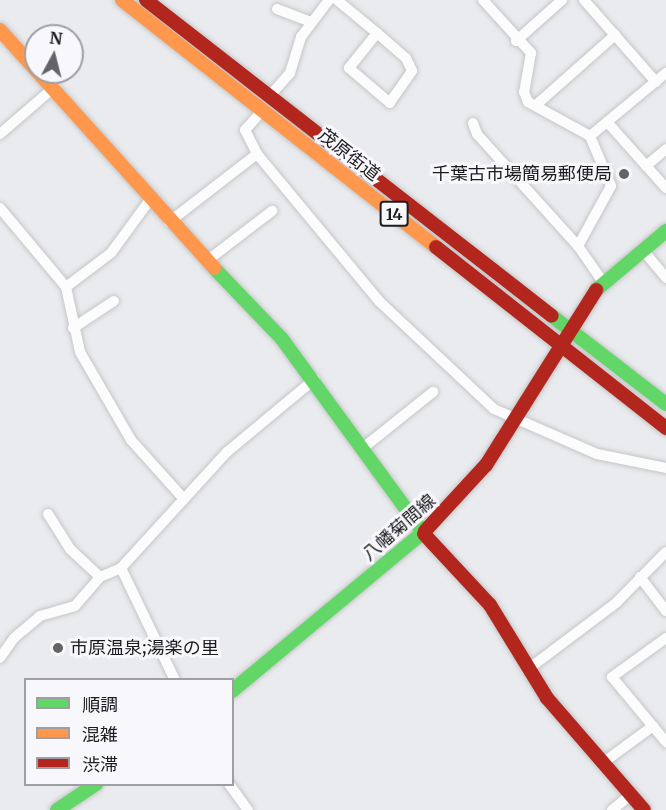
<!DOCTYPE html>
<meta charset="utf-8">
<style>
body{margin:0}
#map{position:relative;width:666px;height:810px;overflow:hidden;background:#eaebee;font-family:Merriweather,"Noto Sans JP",serif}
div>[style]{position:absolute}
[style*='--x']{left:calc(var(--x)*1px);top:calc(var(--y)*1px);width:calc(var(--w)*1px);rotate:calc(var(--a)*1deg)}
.roads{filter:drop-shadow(0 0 2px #c5c6c8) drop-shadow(0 0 2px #c5c6c8)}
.street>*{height:10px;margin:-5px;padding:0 5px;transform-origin:5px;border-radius:5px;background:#fcfcfc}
.fast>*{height:14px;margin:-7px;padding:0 7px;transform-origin:7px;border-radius:7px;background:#63d668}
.slow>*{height:14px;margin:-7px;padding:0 7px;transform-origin:7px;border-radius:7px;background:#ff974d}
.jam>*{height:14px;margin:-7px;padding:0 7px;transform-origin:7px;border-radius:7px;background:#b3261e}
.dots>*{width:16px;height:16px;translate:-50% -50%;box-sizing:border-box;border:3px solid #f7f7fc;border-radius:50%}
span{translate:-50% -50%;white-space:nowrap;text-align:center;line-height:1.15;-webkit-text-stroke:6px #f7f7fc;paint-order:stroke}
.shield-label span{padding:2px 4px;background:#f7f7fc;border:2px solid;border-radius:4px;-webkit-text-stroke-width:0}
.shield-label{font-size:16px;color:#1c1c1e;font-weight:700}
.street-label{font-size:18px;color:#1c1c1e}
.poi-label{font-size:18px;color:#1c1c1e}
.right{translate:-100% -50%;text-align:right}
.left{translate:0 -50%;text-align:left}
.legend{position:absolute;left:24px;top:678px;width:210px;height:108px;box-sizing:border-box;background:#f7f7fc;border:2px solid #9f9fa3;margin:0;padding:8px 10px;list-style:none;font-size:18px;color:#1c1c1e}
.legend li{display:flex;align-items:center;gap:12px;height:30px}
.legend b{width:30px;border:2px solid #9f9fa3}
.north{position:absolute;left:24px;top:24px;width:60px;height:60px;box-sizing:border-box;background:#f7f7fc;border:2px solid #9f9fa3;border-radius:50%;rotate:7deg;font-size:16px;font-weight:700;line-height:24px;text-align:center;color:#1c1c1e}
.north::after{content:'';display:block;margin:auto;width:21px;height:27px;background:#646467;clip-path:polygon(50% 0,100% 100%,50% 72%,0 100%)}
</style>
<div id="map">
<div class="roads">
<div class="street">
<i style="--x:337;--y:0;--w:52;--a:39.5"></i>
<i style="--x:377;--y:33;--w:38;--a:41"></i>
<i style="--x:406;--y:58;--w:14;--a:65"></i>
<i style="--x:412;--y:71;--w:39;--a:125"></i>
<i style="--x:390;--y:103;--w:54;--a:-139.5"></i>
<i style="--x:349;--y:68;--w:45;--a:-51.3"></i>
<i style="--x:483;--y:0;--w:72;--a:47.8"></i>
<i style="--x:531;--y:53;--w:40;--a:100"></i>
<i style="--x:524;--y:92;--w:11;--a:68"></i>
<i style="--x:528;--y:102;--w:71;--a:28.7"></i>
<i style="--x:590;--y:136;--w:54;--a:67.2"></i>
<i style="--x:611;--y:186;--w:68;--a:118.8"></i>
<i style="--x:578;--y:246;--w:44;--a:55.2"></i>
<i style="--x:584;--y:0;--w:109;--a:48.7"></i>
<i style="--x:277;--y:9;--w:36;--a:21"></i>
<i style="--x:516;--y:41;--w:62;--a:-41.7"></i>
<i style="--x:269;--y:97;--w:32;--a:-49"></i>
<i style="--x:290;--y:73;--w:38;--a:-73"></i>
<i style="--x:301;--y:37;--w:46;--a:-52.9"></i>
<i style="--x:536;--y:105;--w:106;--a:-41.5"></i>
<i style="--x:263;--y:110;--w:27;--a:132"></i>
<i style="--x:245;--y:130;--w:27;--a:63"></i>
<i style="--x:257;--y:154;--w:192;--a:50.3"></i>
<i style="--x:380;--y:302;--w:156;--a:43.2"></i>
<i style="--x:494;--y:409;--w:112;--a:23.6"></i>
<i style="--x:597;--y:454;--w:70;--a:11.5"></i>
<i style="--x:473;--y:123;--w:12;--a:70"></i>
<i style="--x:477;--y:134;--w:151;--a:48"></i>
<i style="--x:608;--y:123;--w:87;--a:48.3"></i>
<i style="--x:0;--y:134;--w:67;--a:-40.8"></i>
<i style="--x:590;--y:136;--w:99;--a:-39.7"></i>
<i style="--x:646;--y:166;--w:26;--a:-40"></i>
<i style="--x:0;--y:208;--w:103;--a:50.1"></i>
<i style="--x:66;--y:287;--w:66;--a:77.8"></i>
<i style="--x:80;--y:352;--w:102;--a:59.9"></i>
<i style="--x:131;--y:440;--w:78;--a:48.1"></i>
<i style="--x:169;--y:222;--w:111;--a:-37.7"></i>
<i style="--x:642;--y:249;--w:38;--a:50"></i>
<i style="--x:208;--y:260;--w:81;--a:-37.4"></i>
<i style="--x:66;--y:287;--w:56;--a:-37.1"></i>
<i style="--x:111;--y:253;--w:64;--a:-53.8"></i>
<i style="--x:73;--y:328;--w:49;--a:-33.4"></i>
<i style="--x:363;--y:448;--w:90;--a:-38.7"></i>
<i style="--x:48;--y:514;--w:41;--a:57.8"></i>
<i style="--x:70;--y:549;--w:41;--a:43"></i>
<i style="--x:121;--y:568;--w:124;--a:64.3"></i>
<i style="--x:640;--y:577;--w:43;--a:52.6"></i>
<i style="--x:666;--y:638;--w:67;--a:144.2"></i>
<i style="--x:612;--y:677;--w:85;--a:50.3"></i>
<i style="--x:0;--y:658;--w:24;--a:-55"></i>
<i style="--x:14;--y:638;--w:34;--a:-40"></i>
<i style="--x:40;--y:616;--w:36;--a:-16"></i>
<i style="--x:75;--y:606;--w:38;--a:-49"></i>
<i style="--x:100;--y:577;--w:23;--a:-23"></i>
<i style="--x:121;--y:568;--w:157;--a:-47.6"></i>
<i style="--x:227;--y:452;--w:114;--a:-39.7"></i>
<i style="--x:531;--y:667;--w:106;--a:-37"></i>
<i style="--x:616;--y:603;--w:71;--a:-45.6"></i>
<i style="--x:604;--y:762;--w:61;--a:-36.3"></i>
<i style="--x:229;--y:784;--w:32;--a:54"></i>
<i style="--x:612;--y:810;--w:26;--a:-39"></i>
</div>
<div class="fast">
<i style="--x:214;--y:268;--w:98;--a:46.2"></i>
<i style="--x:282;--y:339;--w:241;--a:53.9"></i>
<i style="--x:596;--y:290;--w:92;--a:-40.1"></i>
<i style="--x:552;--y:316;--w:144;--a:37.7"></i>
<i style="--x:232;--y:691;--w:251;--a:-39.7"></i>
<i style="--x:57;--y:810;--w:47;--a:-33.7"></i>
</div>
<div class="slow">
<i style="--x:122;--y:0;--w:400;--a:38.2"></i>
<i style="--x:0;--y:30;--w:320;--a:48"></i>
</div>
<div class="jam">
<i style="--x:146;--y:0;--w:514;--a:37.89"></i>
<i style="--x:436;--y:247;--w:293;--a:38.2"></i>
<i style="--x:425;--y:531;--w:90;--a:-47.3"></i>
<i style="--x:486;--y:465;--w:207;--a:-57.8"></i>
<i style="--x:424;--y:534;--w:97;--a:47.1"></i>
<i style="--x:490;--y:605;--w:109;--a:58.5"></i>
<i style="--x:547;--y:698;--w:148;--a:49.1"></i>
</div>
</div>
<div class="dots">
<i style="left:624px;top:174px;background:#646467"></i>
<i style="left:58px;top:648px;background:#646467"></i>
</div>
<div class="shield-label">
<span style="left:394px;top:214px">14</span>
</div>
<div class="street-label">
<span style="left:349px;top:155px;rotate:38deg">茂原街道</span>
<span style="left:399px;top:528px;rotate:-41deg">八幡菊間線</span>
</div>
<div class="poi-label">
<span class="right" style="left:612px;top:174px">千葉古市場簡易郵便局</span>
<span class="left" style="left:70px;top:648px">市原温泉;湯楽の里</span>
</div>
<ul class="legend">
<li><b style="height:8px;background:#63d668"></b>順調</li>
<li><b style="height:8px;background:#ff974d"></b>混雑</li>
<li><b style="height:8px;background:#b3261e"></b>渋滞</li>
</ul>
<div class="north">N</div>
</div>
